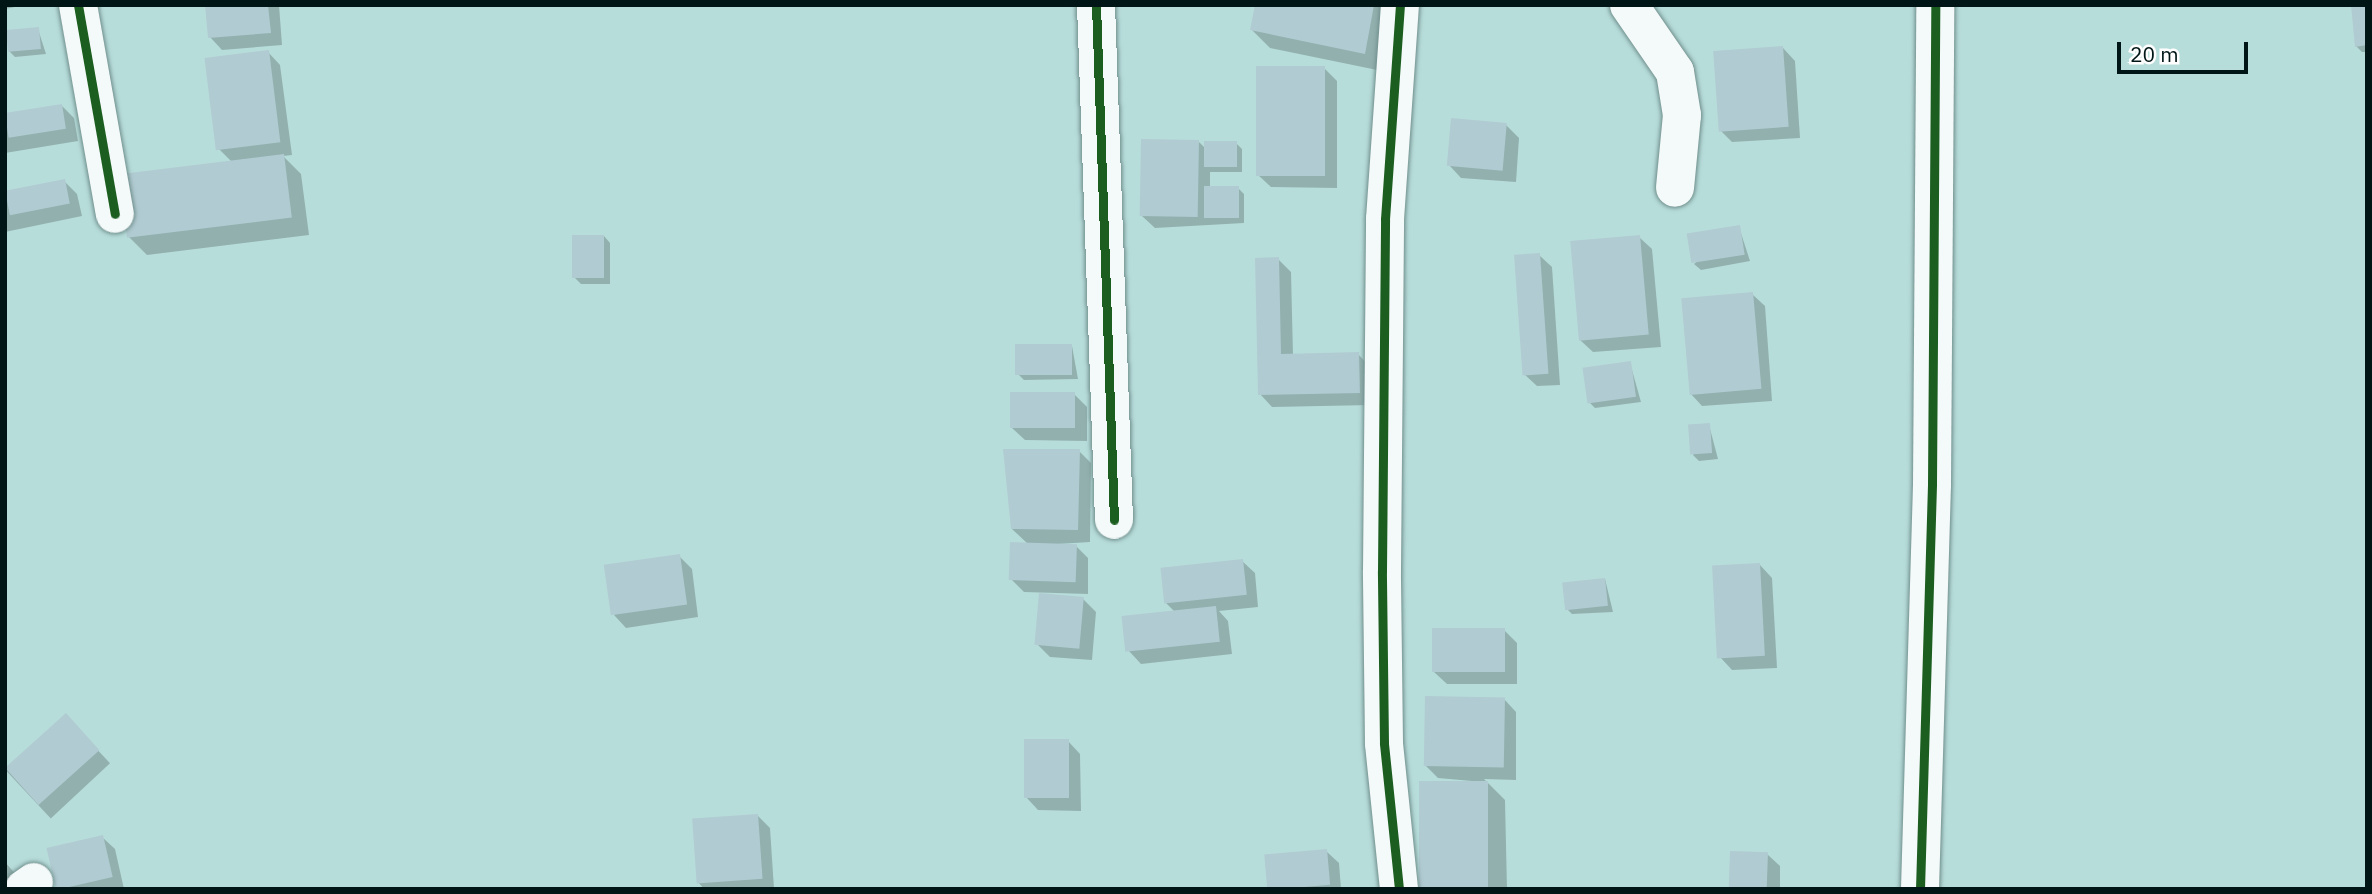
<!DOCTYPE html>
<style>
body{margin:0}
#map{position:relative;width:2372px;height:894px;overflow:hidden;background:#b7ddda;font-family:"IBM Plex Sans",sans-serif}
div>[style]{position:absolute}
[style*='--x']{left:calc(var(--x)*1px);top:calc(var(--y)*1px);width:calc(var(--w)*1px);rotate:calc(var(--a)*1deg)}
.shadow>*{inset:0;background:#0003;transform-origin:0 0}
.building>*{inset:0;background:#b1cbd2;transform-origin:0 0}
.roads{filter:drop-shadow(0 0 2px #708f8d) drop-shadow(0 0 2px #708f8d)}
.minor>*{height:38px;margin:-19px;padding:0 19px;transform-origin:19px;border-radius:19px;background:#f4faf9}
.cycleway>*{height:9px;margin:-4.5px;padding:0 4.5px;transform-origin:4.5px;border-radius:4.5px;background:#1b5e20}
span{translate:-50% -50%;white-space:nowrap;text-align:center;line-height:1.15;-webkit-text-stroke:5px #fefefe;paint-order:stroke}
.frame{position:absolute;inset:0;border:7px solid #001616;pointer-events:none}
.scale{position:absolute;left:2117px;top:42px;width:131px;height:32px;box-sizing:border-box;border:4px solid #001616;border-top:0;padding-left:9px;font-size:21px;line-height:24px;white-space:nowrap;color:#001616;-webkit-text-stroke:5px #fefefe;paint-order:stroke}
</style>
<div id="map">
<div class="shadow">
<i style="clip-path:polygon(5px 5px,25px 5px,5px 9px)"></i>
<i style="clip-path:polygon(207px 5px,279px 5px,282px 45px,222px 50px,210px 37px)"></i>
<i style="clip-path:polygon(1257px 5px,1395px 5px,1382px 71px,1270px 48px,1252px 30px)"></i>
<i style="clip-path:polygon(2367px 5px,2367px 52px,2362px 52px,2356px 46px)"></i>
<i style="clip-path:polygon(38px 29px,46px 54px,15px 57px,9px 51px)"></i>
<i style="clip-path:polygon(1783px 48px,1795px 61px,1800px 138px,1732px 142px,1719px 129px)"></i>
<i style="clip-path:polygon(268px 52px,280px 65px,292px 155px,283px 156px,301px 174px,309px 235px,147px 255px,129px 237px,232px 162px,219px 149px)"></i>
<i style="clip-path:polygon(1324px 68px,1337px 81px,1337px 188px,1271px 187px,1258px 175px)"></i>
<i style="clip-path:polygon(62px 106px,74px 118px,78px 141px,5px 153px,5px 116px)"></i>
<i style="clip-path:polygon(1506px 125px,1519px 138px,1516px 182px,1461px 178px,1449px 165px)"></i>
<i style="clip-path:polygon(1198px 141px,1206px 149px,1236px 143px,1242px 149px,1242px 172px,1210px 172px,1210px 188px,1238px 188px,1244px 194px,1244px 223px,1155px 228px,1142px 216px)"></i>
<i style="clip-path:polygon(64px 181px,77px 194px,82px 216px,5px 232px,5px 194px)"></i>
<i style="clip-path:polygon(1739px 227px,1750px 261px,1701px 270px,1694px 264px)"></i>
<i style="clip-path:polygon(604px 236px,610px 243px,610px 284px,581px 284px,575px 278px)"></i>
<i style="clip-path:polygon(1639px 237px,1652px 249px,1661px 347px,1593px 352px,1580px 340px)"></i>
<i style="clip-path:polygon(1539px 255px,1552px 267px,1560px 385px,1537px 386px,1524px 374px)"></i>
<i style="clip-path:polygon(1278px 259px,1291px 272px,1293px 355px,1358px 354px,1370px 367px,1372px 405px,1272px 407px,1260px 394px)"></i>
<i style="clip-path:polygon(1752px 294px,1765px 306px,1772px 401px,1702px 406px,1690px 393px)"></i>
<i style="clip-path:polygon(1072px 346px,1078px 379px,1024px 380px,1018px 374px)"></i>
<i style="clip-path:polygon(1630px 363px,1641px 402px,1595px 408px,1589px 402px)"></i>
<i style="clip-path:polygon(1074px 394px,1087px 407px,1087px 441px,1025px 440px,1012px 428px)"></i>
<i style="clip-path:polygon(1709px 425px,1718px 459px,1699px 461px,1693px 455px)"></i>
<i style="clip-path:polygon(1079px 451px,1091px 463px,1090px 542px,1041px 545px,1076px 546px,1088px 558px,1088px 594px,1024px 592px,1011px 579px,1028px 544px,1012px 529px)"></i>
<i style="clip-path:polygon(679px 556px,692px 569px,698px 617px,626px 628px,614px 615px)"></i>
<i style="clip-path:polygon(1242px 561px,1255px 573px,1258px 607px,1219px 611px,1228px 621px,1232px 654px,1141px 664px,1129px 651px,1176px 613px,1166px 603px)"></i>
<i style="clip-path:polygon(1760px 565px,1772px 578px,1777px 668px,1732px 670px,1720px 657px)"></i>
<i style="clip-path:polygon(1605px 579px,1613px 612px,1572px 614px,1566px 608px)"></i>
<i style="clip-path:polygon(1083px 599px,1096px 612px,1092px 660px,1050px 657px,1037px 644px)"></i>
<i style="clip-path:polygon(1504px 630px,1517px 643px,1517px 684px,1447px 684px,1434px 672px)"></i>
<i style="clip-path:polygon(1504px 699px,1516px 712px,1516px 780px,1484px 779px,1505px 800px,1507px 889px,1423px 889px,1483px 782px,1438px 778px,1425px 765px)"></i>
<i style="left:65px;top:715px;width:66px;height:81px;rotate:47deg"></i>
<i style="clip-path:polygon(1068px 741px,1080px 754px,1081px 811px,1038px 810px,1026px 797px)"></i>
<i style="clip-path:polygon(757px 815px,770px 828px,774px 889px,704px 889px,698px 882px)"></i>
<i style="clip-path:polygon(102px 837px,115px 849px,124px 889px,57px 889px,48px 849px)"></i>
<i style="clip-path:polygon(1326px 851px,1339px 863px,1341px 889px,1270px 889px)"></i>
<i style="clip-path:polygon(1767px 854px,1780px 866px,1780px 889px,1731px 889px)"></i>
<i style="clip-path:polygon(5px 862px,18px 877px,5px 888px)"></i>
</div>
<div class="building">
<i style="clip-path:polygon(205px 5px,268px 5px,271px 33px,208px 38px)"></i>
<i style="clip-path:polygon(1255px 5px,1374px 5px,1365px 54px,1250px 30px)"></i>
<i style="clip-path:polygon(2351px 5px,2367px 5px,2367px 45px,2355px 47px)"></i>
<i style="left:39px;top:27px;width:22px;height:33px;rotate:85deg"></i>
<i style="left:1783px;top:46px;width:81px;height:70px;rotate:86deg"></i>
<i style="left:269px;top:50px;width:93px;height:65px;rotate:83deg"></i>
<i style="left:1256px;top:66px;width:69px;height:110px"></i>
<i style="left:62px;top:104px;width:25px;height:58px;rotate:81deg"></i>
<i style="left:1451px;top:118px;width:56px;height:48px;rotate:5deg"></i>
<i style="left:1141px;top:139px;width:58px;height:77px;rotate:1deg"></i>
<i style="left:1204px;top:141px;width:33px;height:26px"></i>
<i style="left:284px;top:154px;width:64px;height:166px;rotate:83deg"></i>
<i style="left:65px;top:179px;width:25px;height:61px;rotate:79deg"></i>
<i style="left:1204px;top:186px;width:35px;height:32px"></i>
<i style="left:1740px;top:225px;width:30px;height:54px;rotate:81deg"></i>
<i style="left:572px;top:235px;width:32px;height:43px"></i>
<i style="left:1640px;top:235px;width:100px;height:70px;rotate:85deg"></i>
<i style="left:1540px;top:253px;width:121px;height:26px;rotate:86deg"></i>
<i style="clip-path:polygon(1279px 257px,1281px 354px,1359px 352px,1360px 393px,1258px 395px,1255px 258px)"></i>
<i style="left:1753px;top:292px;width:97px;height:72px;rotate:85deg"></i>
<i style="left:1015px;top:344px;width:57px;height:31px"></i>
<i style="left:1631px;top:361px;width:36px;height:49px;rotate:82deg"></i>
<i style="left:1010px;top:392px;width:65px;height:36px"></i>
<i style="left:1710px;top:423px;width:30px;height:22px;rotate:86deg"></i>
<i style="clip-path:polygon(1003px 449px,1080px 449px,1078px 530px,1011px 529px)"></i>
<i style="left:1010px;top:542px;width:67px;height:38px;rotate:2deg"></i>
<i style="left:680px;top:554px;width:51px;height:77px;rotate:82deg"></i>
<i style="left:1243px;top:559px;width:36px;height:83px;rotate:84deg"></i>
<i style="left:1760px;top:563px;width:93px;height:48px;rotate:87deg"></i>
<i style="left:1605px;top:578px;width:28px;height:43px;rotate:84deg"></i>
<i style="left:1039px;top:593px;width:45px;height:52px;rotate:5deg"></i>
<i style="left:1216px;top:606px;width:36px;height:95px;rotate:84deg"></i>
<i style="left:1432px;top:628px;width:73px;height:44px"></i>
<i style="left:1425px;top:696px;width:80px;height:70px;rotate:1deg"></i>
<i style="left:66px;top:713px;width:50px;height:82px;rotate:48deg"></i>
<i style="left:1024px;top:739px;width:45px;height:59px"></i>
<i style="left:1419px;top:781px;width:69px;height:108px"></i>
<i style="left:758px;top:814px;width:65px;height:66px;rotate:86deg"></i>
<i style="left:103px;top:835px;width:43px;height:58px;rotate:77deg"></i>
<i style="left:1327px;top:849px;width:36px;height:63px;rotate:85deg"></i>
<i style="left:1730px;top:851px;width:38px;height:38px;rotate:2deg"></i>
</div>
<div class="roads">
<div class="minor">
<i style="--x:78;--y:5;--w:212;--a:80"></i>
<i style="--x:1096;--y:5;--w:515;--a:88"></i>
<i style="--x:1629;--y:5;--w:81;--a:55.5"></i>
<i style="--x:1675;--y:72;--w:44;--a:80.8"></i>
<i style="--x:1682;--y:115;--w:73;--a:95.5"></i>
<i style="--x:24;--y:889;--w:12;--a:-35"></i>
<i style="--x:1399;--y:889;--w:147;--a:-95.9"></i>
<i style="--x:1384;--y:743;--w:172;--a:-90.7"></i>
<i style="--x:1382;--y:571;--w:352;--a:-89.5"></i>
<i style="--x:1385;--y:219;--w:215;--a:-86"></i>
<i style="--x:1920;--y:889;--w:405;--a:-88.3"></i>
<i style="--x:1932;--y:484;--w:479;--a:-89.6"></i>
</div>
</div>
<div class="cycleway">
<i style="--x:78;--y:5;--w:212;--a:80"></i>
<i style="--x:1096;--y:5;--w:515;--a:88"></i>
<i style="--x:1399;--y:889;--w:147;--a:-95.9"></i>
<i style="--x:1384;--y:743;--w:172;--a:-90.7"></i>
<i style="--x:1382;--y:571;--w:352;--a:-89.5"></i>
<i style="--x:1385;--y:219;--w:215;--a:-86"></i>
<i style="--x:1920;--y:889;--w:405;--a:-88.3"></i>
<i style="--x:1932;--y:484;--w:479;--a:-89.6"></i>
</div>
<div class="frame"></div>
<div class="scale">20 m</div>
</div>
